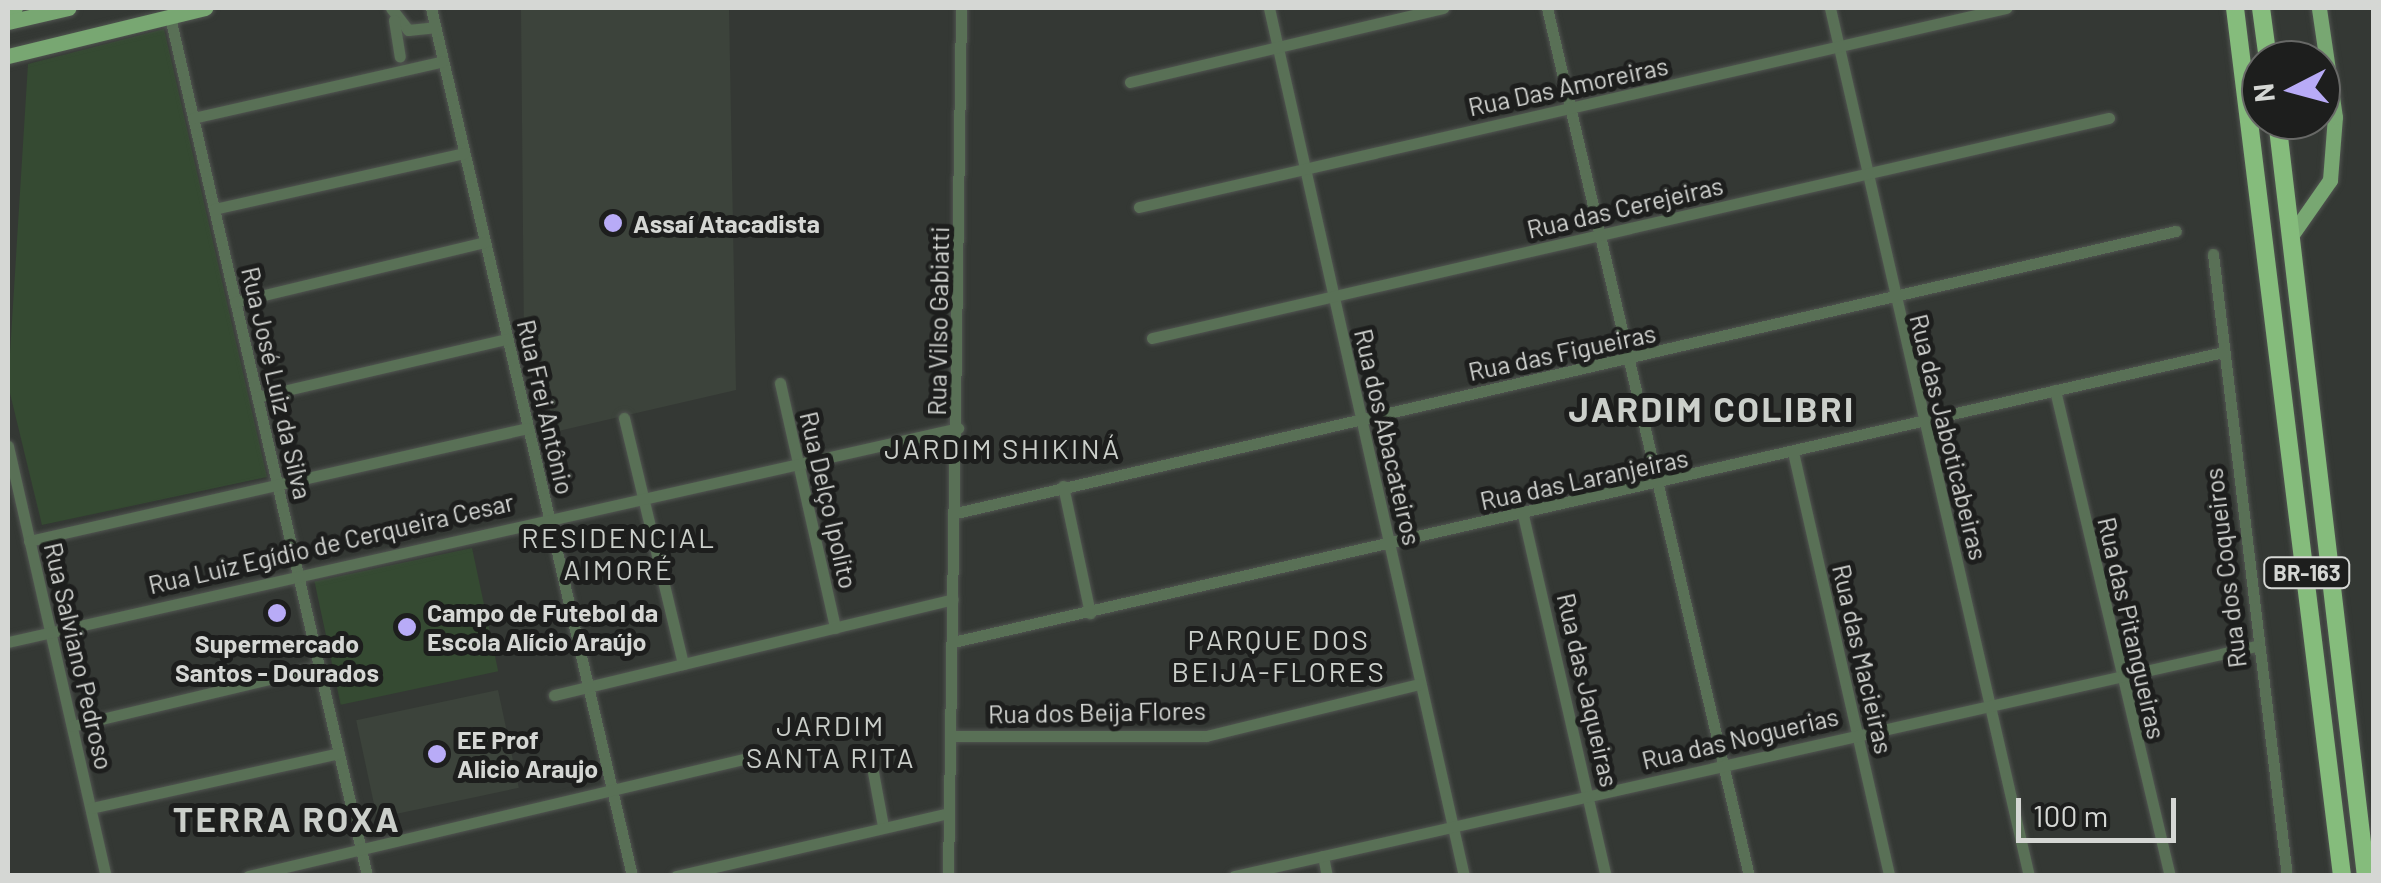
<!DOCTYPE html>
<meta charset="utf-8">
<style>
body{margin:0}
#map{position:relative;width:2381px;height:883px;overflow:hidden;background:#343834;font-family:Barlow,sans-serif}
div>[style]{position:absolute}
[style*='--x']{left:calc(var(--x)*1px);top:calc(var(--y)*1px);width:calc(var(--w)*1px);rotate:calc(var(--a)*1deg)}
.built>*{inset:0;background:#3c433b;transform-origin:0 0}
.green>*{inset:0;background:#354a32;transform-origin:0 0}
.roads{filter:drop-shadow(0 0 2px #515551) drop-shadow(0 0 2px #515551)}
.minor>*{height:11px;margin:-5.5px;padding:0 5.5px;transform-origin:5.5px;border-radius:5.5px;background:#597056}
.major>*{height:15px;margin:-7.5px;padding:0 7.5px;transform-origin:7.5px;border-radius:7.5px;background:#78a772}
.highway>*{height:18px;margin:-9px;padding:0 9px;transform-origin:9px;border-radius:9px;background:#85bc7c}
.dots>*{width:28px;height:28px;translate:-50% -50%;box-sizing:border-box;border:5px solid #1d1e1d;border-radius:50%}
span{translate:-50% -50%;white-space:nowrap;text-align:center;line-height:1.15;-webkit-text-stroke:10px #1d1e1d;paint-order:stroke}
.shield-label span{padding:2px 8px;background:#1d1e1d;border:2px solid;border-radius:8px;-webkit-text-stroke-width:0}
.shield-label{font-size:22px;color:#d5d7d4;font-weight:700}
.street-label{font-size:25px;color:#d5d7d4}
.poi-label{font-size:25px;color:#d5d7d4;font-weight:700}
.left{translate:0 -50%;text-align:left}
.neighbourhood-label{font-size:28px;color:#cbcfca;letter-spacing:2.5px}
.district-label{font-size:35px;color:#cbcfca;font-weight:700;letter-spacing:2.5px}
.frame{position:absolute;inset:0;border:10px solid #d5d7d4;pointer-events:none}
.north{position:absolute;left:2241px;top:40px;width:100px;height:100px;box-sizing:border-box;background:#1d1e1d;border:2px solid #676866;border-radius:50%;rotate:264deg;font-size:28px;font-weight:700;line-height:40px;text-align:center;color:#d5d7d4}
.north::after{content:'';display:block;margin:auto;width:35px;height:45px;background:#b8abf7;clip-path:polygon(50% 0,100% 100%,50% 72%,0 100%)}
.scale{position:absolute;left:2016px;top:798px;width:160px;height:45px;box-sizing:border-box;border:5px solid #d5d7d4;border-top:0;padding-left:12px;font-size:30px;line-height:35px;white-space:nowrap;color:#d5d7d4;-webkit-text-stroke:8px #1d1e1d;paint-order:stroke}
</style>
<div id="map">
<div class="built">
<i style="clip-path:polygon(521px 8px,729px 8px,736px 390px,554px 432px,541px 358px,524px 342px)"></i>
<i style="left:498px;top:690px;width:100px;height:145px;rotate:78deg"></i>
</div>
<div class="green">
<i style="clip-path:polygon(164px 29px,267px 477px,42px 525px,8px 385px,28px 64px)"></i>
<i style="left:472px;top:548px;width:126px;height:161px;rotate:78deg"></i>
</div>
<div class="roads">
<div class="minor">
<i style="--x:391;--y:8;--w:28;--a:52"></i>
<i style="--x:408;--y:30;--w:27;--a:-6"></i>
<i style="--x:431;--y:8;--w:891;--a:76.96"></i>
<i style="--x:1269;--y:8;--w:890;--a:77.34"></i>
<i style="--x:1547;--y:8;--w:891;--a:76.9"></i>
<i style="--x:1830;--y:8;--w:891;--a:77.09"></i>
<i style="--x:170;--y:17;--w:881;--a:77.08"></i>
<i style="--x:394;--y:20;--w:37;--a:81"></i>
<i style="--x:1130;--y:82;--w:322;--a:-13.3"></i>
<i style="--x:193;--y:118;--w:256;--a:-12.8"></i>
<i style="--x:1139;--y:207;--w:890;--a:-12.93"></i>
<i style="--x:214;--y:209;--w:256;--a:-12.6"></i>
<i style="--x:2213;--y:254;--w:626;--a:83.22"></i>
<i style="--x:235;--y:302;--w:257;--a:-13.5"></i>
<i style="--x:1152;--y:338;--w:982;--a:-12.95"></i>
<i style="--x:780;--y:383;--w:251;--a:77.3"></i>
<i style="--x:2055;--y:390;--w:499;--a:76.7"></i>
<i style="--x:257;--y:397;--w:257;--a:-13.1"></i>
<i style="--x:624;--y:418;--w:253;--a:76.5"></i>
<i style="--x:8;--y:446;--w:441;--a:77.2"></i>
<i style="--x:1793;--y:452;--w:435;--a:77.2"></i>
<i style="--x:1063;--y:486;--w:130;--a:78"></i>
<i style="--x:956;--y:513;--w:1252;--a:-13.02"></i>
<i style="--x:1523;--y:515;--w:370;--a:77.1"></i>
<i style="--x:29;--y:541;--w:512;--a:-12.76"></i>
<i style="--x:8;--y:642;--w:974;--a:-12.69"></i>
<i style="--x:953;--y:642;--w:1303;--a:-12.86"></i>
<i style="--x:554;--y:695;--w:410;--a:-13.5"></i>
<i style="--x:72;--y:726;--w:254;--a:-13.4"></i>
<i style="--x:950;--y:736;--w:256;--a:0"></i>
<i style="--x:1206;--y:736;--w:220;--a:-13.7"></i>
<i style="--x:873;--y:772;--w:55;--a:79.5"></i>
<i style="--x:91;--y:808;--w:254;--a:-12.5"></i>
<i style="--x:1323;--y:856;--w:20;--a:79"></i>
<i style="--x:248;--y:876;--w:522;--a:-13.29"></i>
<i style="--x:676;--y:876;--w:280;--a:-13"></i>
<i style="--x:948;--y:876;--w:868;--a:-89.14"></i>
<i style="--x:1234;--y:876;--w:1048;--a:-12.68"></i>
</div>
<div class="major">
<i style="--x:8;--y:9;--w:7;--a:-8"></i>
<i style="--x:8;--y:22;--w:62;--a:-13.1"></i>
<i style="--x:8;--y:56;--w:203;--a:-13.7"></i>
<i style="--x:2293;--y:233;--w:65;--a:-55.1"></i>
<i style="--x:2330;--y:180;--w:63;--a:-85.5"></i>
<i style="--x:2335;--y:117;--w:110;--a:-98.4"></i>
</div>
<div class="highway">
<i style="--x:2235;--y:8;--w:875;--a:82.97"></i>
<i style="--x:2261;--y:8;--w:52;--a:82.3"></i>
<i style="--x:2277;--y:120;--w:761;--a:83.29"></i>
</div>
</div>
<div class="dots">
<i style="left:613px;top:223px;background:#b8abf7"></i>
<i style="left:277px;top:613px;background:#b8abf7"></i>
<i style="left:407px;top:627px;background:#b8abf7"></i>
<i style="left:437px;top:754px;background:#b8abf7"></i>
</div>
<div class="shield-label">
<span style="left:2307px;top:573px">BR-163</span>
</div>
<div class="street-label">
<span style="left:1568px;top:86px;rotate:-12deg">Rua Das Amoreiras</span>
<span style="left:1625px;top:207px;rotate:-13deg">Rua das Cerejeiras</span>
<span style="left:938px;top:321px;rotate:-89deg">Rua Vilso Gabiatti</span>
<span style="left:1562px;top:352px;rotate:-12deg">Rua das Figueiras</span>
<span style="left:277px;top:383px;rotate:77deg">Rua José Luiz da Silva</span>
<span style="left:546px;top:407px;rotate:77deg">Rua Frei Antônio</span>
<span style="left:1388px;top:437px;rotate:77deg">Rua dos Abacateiros</span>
<span style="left:1949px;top:437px;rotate:76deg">Rua das Jaboticabeiras</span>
<span style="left:1584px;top:479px;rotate:-12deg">Rua das Laranjeiras</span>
<span style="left:829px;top:500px;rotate:77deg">Rua Delço Ipolito</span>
<span style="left:331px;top:543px;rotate:-13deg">Rua Luiz Egídio de Cerqueira Cesar</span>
<span style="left:2225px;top:568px;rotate:-97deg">Rua dos Coqueiros</span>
<span style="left:2132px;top:628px;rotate:77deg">Rua das Pitangueiras</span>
<span style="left:79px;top:656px;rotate:77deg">Rua Salviano Pedroso</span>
<span style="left:1863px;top:659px;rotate:77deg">Rua das Macieiras</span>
<span style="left:1588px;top:690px;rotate:77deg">Rua das Jaqueiras</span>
<span style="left:1097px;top:712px;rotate:-1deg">Rua dos Beija Flores</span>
<span style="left:1740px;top:738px;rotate:-13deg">Rua das Noguerias</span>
</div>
<div class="poi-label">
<span class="left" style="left:633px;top:223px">Assaí Atacadista</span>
<span class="left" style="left:427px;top:627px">Campo de Futebol da<br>Escola Alício Araújo</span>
<span style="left:277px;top:658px">Supermercado<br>Santos - Dourados</span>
<span class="left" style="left:457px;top:754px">EE Prof<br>Alicio Araujo</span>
</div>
<div class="neighbourhood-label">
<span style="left:1003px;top:448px">JARDIM SHIKINÁ</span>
<span style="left:619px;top:553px">RESIDENCIAL<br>AIMORÉ</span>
<span style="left:1279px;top:655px">PARQUE DOS<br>BEIJA-FLORES</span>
<span style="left:831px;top:741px">JARDIM<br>SANTA RITA</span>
</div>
<div class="district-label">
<span style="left:1712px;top:408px">JARDIM COLIBRI</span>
<span style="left:287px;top:818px">TERRA ROXA</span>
</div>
<div class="frame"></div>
<div class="north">N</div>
<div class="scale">100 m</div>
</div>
